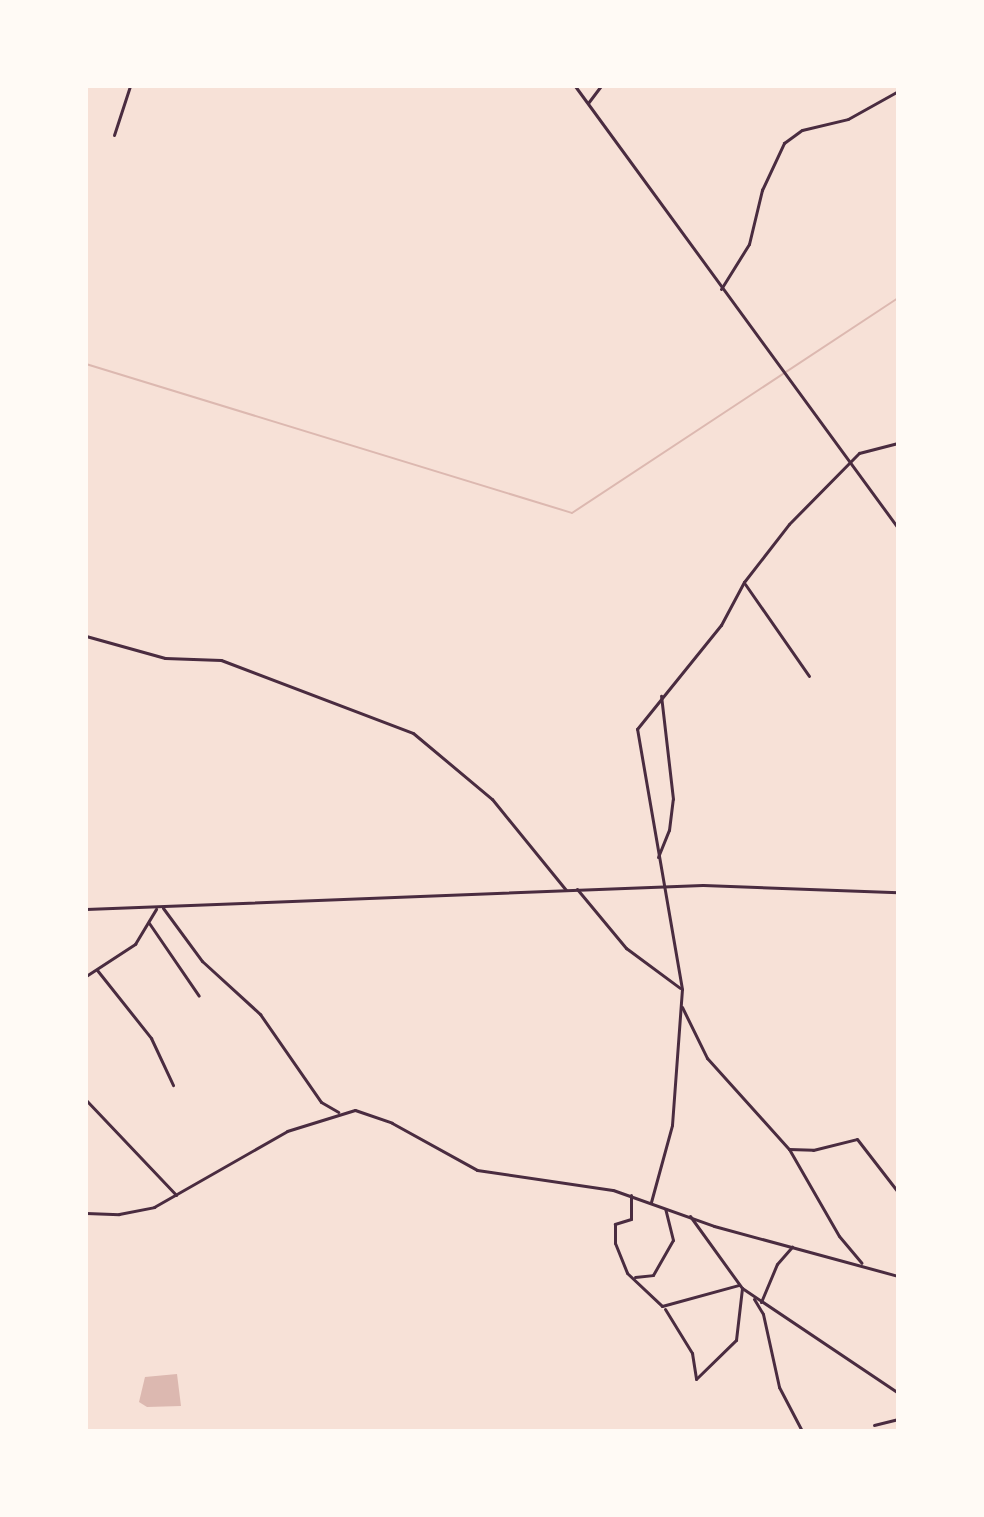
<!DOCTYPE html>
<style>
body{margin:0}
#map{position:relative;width:984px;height:1517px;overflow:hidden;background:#f7e1d7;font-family:"PT Sans Narrow",sans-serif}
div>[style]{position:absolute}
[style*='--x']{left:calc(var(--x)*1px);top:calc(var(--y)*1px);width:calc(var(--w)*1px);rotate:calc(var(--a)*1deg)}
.water>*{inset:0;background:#dcb8b0}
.stream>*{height:2px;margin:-1px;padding:0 1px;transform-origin:1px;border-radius:1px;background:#dcb8b0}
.minor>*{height:3px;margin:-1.5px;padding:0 1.5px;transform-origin:1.5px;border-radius:1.5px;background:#4a2c40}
.tertiary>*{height:3px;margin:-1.5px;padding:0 1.5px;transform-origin:1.5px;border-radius:1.5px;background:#4a2c40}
span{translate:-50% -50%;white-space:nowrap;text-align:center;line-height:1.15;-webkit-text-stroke:6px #fffaf5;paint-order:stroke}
.frame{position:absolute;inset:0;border:88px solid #fffaf5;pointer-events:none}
</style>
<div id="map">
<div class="water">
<i style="clip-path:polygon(177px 1374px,181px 1406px,147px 1407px,139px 1402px,145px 1377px)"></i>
</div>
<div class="stream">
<i style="--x:86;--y:364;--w:508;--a:17.04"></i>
<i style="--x:572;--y:513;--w:391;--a:-33.4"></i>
</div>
<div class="minor">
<i style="--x:588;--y:103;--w:21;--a:-53"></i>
<i style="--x:114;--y:135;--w:52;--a:-71.9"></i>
<i style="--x:721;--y:289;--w:53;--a:-58.1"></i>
<i style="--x:749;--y:244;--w:56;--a:-76.5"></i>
<i style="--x:762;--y:190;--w:52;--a:-64.9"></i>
<i style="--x:784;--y:143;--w:22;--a:-36"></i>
<i style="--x:802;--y:130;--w:47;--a:-13.4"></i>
<i style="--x:848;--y:119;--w:57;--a:-29.2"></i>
<i style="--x:745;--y:584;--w:112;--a:55.2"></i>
<i style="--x:86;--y:636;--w:82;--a:15.6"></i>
<i style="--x:165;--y:658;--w:56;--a:2"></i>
<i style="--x:221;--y:660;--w:205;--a:20.8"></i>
<i style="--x:413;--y:733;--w:103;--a:39.9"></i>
<i style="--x:492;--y:799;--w:117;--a:50.9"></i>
<i style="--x:658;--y:857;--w:29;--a:-68"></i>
<i style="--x:669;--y:830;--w:31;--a:-83"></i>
<i style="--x:673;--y:799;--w:104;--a:-96.6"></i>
<i style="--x:577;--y:889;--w:77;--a:50.3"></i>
<i style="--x:626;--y:948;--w:67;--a:36.5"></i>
<i style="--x:163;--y:908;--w:66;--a:53.7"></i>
<i style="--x:202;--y:961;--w:79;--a:42.4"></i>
<i style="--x:260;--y:1014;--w:107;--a:55.3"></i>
<i style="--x:321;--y:1102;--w:20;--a:30"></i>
<i style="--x:86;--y:909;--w:617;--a:-2.23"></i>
<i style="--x:703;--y:885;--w:195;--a:2.1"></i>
<i style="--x:149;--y:923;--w:88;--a:55.6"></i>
<i style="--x:97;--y:970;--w:87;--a:51.5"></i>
<i style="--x:151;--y:1038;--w:52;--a:64.9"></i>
<i style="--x:86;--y:976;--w:59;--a:-33.1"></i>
<i style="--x:135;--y:944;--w:41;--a:-59"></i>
<i style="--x:682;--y:1007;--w:57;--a:63.9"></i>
<i style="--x:707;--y:1058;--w:122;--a:48"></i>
<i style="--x:789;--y:1149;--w:100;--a:60.1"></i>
<i style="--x:839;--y:1236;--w:35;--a:50"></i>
<i style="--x:86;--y:1100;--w:131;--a:46.5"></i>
<i style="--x:789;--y:1149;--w:24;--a:2"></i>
<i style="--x:813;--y:1150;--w:45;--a:-14"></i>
<i style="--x:857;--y:1139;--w:67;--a:52.3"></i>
<i style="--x:631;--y:1195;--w:24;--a:90"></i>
<i style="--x:631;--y:1219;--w:17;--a:163"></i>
<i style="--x:615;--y:1224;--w:19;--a:90"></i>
<i style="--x:615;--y:1243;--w:32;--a:68"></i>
<i style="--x:627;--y:1273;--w:48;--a:43.3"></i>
<i style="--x:662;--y:1306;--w:80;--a:-15.3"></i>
<i style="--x:651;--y:1202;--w:80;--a:-74.7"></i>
<i style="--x:672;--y:1125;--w:136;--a:-85.8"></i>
<i style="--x:682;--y:989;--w:264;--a:-99.8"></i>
<i style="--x:637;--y:729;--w:134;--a:-51.1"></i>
<i style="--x:721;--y:625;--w:49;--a:-61.9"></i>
<i style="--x:744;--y:582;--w:73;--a:-52.2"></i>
<i style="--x:789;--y:524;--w:100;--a:-45.4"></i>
<i style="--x:859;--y:453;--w:40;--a:-14.4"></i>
<i style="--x:86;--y:1213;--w:33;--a:2"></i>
<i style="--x:119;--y:1214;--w:36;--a:-11"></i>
<i style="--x:154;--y:1207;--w:153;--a:-29.7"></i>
<i style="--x:287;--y:1131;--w:71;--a:-17.2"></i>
<i style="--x:355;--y:1110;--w:39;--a:19"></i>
<i style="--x:392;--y:1123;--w:97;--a:28.9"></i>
<i style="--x:477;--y:1170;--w:137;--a:8.4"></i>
<i style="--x:613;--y:1190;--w:107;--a:19.6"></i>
<i style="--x:714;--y:1226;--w:191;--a:15.2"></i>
<i style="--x:690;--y:1216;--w:89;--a:54.2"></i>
<i style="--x:742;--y:1288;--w:188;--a:33.9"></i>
<i style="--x:635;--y:1277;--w:18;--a:-6"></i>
<i style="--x:653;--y:1275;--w:40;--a:-60.3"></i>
<i style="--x:673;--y:1240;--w:32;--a:-104"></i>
<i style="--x:754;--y:1299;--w:17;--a:59"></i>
<i style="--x:763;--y:1314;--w:75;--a:77.6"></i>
<i style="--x:779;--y:1387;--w:50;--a:62.4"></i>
<i style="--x:761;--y:1302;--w:41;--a:-67.2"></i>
<i style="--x:777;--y:1264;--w:23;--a:-49"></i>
<i style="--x:665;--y:1309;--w:52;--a:58.5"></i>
<i style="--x:692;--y:1353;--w:26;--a:81"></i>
<i style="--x:696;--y:1379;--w:56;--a:-44.3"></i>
<i style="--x:736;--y:1340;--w:52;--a:-83.4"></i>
<i style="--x:874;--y:1425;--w:25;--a:-14"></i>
</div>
<div class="tertiary">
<i style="--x:575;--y:86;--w:547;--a:53.84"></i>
</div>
<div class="frame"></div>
</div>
